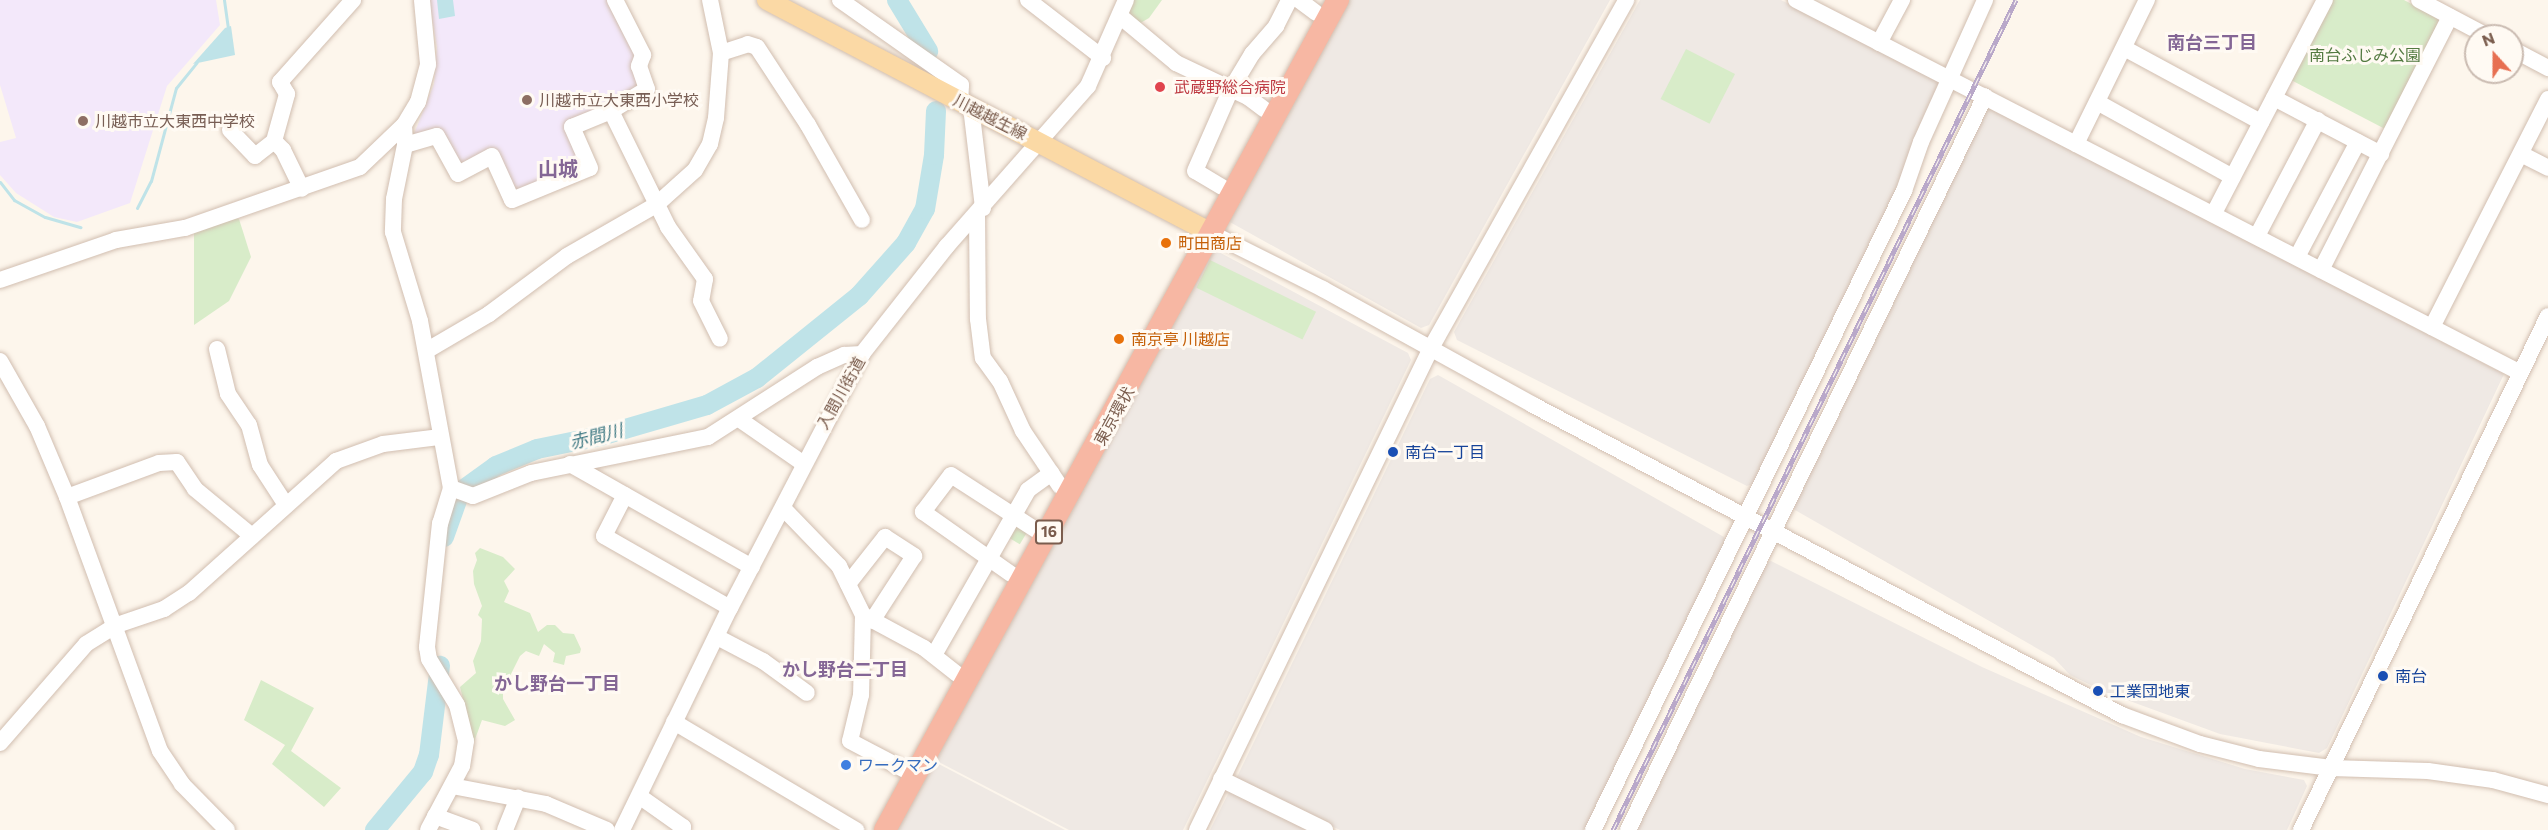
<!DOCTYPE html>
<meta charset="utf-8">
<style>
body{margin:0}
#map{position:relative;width:2548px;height:830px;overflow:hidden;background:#fdf6ec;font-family:Commissioner,"Noto Sans JP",sans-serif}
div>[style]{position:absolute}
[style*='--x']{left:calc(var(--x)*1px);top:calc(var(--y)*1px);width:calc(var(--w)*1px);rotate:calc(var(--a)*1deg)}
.industrial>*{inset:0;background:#efe9e4}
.education>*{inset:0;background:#f3e8fa}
.green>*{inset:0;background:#d8ecc9;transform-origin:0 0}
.water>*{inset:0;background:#bfe3e8}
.stream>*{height:3px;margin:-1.5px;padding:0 1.5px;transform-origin:1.5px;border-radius:1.5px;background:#bfe3e8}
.river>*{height:20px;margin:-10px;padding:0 10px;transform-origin:10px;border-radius:10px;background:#bfe3e8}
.roads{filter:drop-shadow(0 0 2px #d1beb0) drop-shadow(0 0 2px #d1beb0)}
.minor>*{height:16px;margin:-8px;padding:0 8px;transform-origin:8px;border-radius:8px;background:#fff}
.major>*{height:20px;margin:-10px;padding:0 10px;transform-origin:10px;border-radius:10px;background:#fbd9a5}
.highway>*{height:22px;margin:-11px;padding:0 11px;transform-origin:11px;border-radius:11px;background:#f7b7a3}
.rail>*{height:5px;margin-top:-2.5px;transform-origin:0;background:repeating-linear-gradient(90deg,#fffaf3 0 9px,#b9a8c9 0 18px);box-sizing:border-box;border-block:2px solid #b9a8c9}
.dots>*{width:16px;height:16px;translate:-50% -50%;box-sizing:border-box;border:3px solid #fffaf3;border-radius:50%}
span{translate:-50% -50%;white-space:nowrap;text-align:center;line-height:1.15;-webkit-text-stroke:6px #fffaf3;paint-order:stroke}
.shield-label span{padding:2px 4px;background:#fffaf3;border:2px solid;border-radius:4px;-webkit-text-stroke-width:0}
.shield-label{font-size:15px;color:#7a5c4d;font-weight:700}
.park-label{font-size:16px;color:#537a41}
.health-label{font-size:16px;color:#be3a42}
.left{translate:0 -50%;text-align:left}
.education-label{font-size:16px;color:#785e54}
.street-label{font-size:16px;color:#7a5c4d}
.food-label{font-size:16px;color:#c56008}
.transit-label{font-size:16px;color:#164399}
.shop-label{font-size:16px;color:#366cbe}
.neighbourhood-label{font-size:18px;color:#846695;font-weight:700}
.water-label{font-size:18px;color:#437c86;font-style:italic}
.quarter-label{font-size:20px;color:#846695;font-weight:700}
.north{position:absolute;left:2464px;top:24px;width:60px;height:60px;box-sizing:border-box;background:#fffaf3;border:2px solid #cabbb1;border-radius:50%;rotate:339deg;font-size:16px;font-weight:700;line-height:24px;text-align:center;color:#7a5c4d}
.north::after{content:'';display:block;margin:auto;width:21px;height:27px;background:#e76f51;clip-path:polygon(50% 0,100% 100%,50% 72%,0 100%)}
</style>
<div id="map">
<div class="industrial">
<i style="clip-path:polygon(1349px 0,1610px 0,1429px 325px,1421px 328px,1228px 221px)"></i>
<i style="clip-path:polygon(1640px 0,1781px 0,1939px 81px,1941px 86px,1902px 178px,1755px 483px,1747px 486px,1457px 340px,1454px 332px)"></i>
<i style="clip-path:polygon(1989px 107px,2504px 374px,2327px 748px,2319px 753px,2220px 734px,2105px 692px,2070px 675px,2054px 658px,1795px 510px,1792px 505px,1984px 109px)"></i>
<i style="clip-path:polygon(1217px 251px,1408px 353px,1411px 360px,1183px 830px,1069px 830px,935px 760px,1209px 253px)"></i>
<i style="clip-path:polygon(1438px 375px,1724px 537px,1725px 542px,1587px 830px,1340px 830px,1236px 779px,1430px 379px)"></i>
<i style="clip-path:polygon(1771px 561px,1982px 667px,2141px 737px,2245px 769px,2304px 780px,2307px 786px,2287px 830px,1634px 830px,1765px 563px)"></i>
<i style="clip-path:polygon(933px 761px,1065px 830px,896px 830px)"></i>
<i style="clip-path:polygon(1230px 790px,1312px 830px,1210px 830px)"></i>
</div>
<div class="education">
<i style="clip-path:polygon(0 0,216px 0,220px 25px,167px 86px,130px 203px,77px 222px,54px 217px,16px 193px,0 175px,0 142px,16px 138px,0 85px)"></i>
<i style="clip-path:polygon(429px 0,612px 0,636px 48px,644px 86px,569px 124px,585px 163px,513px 196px,493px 153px,459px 170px,438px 132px,412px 139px,434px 84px,437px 47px)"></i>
</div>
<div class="green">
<i style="clip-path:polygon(1131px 0,1162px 0,1149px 18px,1137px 25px,1126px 16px)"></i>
<i style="clip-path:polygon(2332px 0,2404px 0,2440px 19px,2387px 130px,2291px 80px)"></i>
<i style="left:1686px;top:49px;width:55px;height:56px;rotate:27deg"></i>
<i style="clip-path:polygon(235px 218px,239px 219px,251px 257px,229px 301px,194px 325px,194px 232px)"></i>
<i style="left:1210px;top:260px;width:118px;height:31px;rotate:26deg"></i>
<i style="left:1014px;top:521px;width:17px;height:17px;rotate:31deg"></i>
<i style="clip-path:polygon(480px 548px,503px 557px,515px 569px,504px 581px,509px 591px,504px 602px,530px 613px,538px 632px,547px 625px,555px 625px,563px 633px,574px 634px,581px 649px,580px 653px,566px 656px,564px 665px,553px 662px,555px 653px,544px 644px,539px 656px,526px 651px,520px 656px,510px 676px,505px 675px,503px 685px,503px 699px,515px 720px,505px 726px,482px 720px,474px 742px,460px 687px,476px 673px,473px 661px,481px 641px,482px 619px,478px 615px,482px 606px,474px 584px,473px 571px,477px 560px,475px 553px)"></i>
<i style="clip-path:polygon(261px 680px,314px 708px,291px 751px,341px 788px,324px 807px,272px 764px,285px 745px,244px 720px)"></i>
</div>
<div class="water">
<i style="clip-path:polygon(437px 0,453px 0,455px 16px,439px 19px)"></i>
<i style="clip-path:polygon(231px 26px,235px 55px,193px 64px,225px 28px)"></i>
</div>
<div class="stream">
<i style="--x:224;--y:0;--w:29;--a:82"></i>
<i style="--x:0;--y:182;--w:23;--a:52"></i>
<i style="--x:14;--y:200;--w:35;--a:29"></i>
<i style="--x:45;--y:217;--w:37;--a:16"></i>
<i style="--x:137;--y:208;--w:30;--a:-63"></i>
<i style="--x:151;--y:181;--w:96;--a:-75"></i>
<i style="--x:176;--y:88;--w:33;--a:-51"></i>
</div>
<div class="river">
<i style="--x:897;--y:0;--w:60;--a:58.7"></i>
<i style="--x:444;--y:537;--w:48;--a:-70.4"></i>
<i style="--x:460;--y:492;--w:44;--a:-35.8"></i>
<i style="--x:496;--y:466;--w:44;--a:-22.5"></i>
<i style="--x:537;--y:449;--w:65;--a:-11.5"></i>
<i style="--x:601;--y:436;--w:110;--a:-16.3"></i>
<i style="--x:707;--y:405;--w:57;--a:-28.4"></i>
<i style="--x:757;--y:378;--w:131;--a:-38.8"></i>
<i style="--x:859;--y:296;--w:71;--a:-48.4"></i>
<i style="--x:906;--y:243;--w:39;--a:-61"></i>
<i style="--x:925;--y:209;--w:55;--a:-80.5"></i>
<i style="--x:934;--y:155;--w:44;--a:-87.4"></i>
<i style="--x:375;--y:830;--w:75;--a:-50.4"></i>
<i style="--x:423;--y:772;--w:18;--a:-71"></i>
<i style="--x:429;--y:755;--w:90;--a:-83"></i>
</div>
<div class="roads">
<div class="minor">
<i style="--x:615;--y:0;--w:62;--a:63"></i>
<i style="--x:643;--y:55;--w:12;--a:110"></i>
<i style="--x:639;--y:66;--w:24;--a:71"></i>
<i style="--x:647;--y:89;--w:42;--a:148.6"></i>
<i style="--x:611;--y:111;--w:129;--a:63.8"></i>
<i style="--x:668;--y:227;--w:64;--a:54.6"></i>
<i style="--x:705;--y:279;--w:22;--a:100"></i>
<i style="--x:701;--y:301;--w:42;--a:63.4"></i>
<i style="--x:840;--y:0;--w:148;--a:35.1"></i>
<i style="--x:961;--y:85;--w:17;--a:93"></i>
<i style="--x:1028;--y:0;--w:95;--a:37.7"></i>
<i style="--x:1299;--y:0;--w:21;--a:37"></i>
<i style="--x:1796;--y:0;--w:813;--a:27.23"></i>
<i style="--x:2419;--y:0;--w:77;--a:27.9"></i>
<i style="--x:1121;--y:17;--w:72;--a:39.9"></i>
<i style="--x:1176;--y:63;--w:80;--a:25.3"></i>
<i style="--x:1248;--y:97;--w:20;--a:37"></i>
<i style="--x:1879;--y:43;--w:49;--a:-61.9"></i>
<i style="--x:2124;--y:48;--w:156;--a:28.4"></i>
<i style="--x:2512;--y:49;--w:41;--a:27.8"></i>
<i style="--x:721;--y:53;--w:28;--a:-18"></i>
<i style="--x:748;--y:44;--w:9;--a:18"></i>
<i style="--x:757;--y:47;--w:93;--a:56.8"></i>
<i style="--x:808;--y:125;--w:109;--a:60.4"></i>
<i style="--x:2274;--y:98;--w:121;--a:27.6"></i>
<i style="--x:2097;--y:102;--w:155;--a:28.9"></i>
<i style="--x:971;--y:107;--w:102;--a:83.2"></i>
<i style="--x:404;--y:125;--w:20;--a:87"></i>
<i style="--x:405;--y:145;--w:55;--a:101.5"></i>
<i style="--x:394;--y:199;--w:33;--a:92"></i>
<i style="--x:393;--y:232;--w:93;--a:73.1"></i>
<i style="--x:420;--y:321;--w:170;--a:79.5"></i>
<i style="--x:451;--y:488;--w:37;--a:107"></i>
<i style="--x:440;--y:523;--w:125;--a:96"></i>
<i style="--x:427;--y:647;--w:12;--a:81"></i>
<i style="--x:429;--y:659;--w:54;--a:58.7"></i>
<i style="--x:457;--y:705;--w:37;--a:76"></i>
<i style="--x:466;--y:741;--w:25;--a:99"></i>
<i style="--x:462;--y:766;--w:72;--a:118"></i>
<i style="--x:230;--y:130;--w:36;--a:46"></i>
<i style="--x:255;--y:156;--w:24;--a:-38"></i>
<i style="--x:274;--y:141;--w:49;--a:-74.5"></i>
<i style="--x:287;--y:94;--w:14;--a:-120"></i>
<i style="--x:280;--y:82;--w:110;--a:-48.3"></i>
<i style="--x:274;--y:141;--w:13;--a:45"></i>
<i style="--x:283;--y:150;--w:43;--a:64"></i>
<i style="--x:2076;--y:144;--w:161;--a:-63.8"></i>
<i style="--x:405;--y:145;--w:33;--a:-16"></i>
<i style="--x:437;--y:136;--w:43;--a:61.1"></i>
<i style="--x:458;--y:174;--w:38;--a:-28"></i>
<i style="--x:492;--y:156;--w:48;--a:65.6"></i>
<i style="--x:512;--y:200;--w:84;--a:-22.3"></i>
<i style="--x:590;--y:168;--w:45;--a:-113.7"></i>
<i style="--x:572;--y:127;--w:42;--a:-22.3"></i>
<i style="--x:2521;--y:154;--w:30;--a:27"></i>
<i style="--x:1222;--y:187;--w:31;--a:-149"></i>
<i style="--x:1195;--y:171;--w:90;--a:-66.3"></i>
<i style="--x:1231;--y:89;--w:41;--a:-59"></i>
<i style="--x:1252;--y:54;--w:37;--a:-49"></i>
<i style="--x:1276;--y:26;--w:29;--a:-63"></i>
<i style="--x:977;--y:213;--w:106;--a:89.5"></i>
<i style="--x:978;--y:319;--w:39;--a:83"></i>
<i style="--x:983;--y:358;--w:29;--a:54"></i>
<i style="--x:1000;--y:381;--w:55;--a:65.3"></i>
<i style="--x:1023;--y:431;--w:66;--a:56.1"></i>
<i style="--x:2214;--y:213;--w:240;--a:-62.5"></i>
<i style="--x:1213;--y:234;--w:123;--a:26.6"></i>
<i style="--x:1323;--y:289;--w:240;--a:28.9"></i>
<i style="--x:1533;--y:405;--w:666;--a:27.76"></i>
<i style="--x:2122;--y:715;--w:83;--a:20.4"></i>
<i style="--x:2200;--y:744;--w:61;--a:14.3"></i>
<i style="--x:2259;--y:759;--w:73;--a:7.1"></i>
<i style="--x:2331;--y:768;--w:97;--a:1.8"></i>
<i style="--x:2428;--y:771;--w:66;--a:7.9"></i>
<i style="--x:2493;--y:780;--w:57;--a:15.3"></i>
<i style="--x:2257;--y:236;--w:131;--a:-62.3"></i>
<i style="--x:2297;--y:257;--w:130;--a:-62.1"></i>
<i style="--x:2321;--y:270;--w:284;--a:-63"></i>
<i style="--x:0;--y:280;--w:123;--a:-19"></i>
<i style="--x:116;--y:240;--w:70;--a:-9.9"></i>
<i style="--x:185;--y:228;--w:185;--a:-19.2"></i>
<i style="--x:360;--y:167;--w:61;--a:-43.7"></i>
<i style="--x:404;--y:125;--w:27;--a:-59"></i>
<i style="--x:418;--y:102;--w:39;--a:-75"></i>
<i style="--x:428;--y:64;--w:64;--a:-95.4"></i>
<i style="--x:2432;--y:327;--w:256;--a:-63"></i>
<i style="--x:217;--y:349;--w:46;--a:76.3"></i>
<i style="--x:228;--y:394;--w:37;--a:56"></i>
<i style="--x:249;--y:425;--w:41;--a:74.6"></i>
<i style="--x:260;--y:465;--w:48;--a:57"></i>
<i style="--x:426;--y:351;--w:73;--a:-30.4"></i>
<i style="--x:489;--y:314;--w:97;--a:-36.6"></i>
<i style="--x:567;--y:256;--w:103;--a:-29.8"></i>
<i style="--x:656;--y:205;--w:52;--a:-41.9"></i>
<i style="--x:695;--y:170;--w:30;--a:-60"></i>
<i style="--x:710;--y:144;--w:27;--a:-77"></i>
<i style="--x:716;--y:118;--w:65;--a:-85.6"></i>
<i style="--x:721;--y:53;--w:54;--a:-101.7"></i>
<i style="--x:0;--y:361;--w:75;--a:60.4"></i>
<i style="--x:37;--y:426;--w:77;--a:67.1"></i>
<i style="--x:67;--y:497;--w:270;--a:69.9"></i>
<i style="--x:160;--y:751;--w:40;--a:56"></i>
<i style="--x:182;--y:784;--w:64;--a:45.6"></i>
<i style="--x:739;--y:419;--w:79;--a:34.7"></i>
<i style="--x:570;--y:464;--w:209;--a:29.5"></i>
<i style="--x:451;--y:488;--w:23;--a:20"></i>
<i style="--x:473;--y:496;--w:62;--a:-21.6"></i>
<i style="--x:531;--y:473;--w:181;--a:-11.5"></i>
<i style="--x:708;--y:437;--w:130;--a:-32.7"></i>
<i style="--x:817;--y:367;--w:30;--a:-24"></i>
<i style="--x:844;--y:355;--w:18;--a:-3"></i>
<i style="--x:625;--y:495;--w:46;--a:117.1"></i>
<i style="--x:604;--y:536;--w:145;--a:29.7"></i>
<i style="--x:67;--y:497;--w:98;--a:-20.3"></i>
<i style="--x:159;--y:463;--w:18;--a:-3"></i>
<i style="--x:177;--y:462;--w:32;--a:56"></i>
<i style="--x:195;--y:489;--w:74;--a:39.5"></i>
<i style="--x:783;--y:508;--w:81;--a:46"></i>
<i style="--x:839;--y:566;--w:55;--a:63.9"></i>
<i style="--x:863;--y:615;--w:69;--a:28.4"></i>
<i style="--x:924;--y:648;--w:42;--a:38.2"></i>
<i style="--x:1011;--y:574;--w:108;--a:-144.8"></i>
<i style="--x:923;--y:512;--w:46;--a:-52.9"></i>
<i style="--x:951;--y:475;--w:101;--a:32.9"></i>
<i style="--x:848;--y:584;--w:60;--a:-51.8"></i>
<i style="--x:885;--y:537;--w:35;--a:33"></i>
<i style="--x:914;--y:556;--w:77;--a:122.9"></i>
<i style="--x:863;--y:615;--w:80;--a:91.4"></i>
<i style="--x:861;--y:695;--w:47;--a:103.4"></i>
<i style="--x:850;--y:741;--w:62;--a:27.8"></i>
<i style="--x:717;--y:637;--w:52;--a:27.6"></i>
<i style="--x:763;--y:661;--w:54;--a:36"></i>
<i style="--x:934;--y:655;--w:190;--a:-60.3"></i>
<i style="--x:1028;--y:490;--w:29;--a:-36"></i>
<i style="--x:674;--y:722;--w:212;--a:30.7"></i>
<i style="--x:0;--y:743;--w:131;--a:-49"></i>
<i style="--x:86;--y:644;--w:36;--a:-32"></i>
<i style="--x:117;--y:625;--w:50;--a:-18.8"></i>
<i style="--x:164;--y:609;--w:30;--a:-33"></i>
<i style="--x:189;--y:593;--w:198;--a:-41.9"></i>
<i style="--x:336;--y:461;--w:50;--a:-19.9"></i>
<i style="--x:383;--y:444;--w:56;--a:-7.1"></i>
<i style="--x:1221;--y:779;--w:116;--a:26.1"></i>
<i style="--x:452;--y:786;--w:96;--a:10.8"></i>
<i style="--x:546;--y:804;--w:66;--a:23.1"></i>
<i style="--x:639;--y:796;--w:54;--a:35.2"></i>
<i style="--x:683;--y:827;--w:4;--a:124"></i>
<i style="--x:435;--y:816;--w:40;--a:20.2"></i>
<i style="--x:505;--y:830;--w:35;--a:-68"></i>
<i style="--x:622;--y:830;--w:247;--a:-64.1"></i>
<i style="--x:730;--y:608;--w:286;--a:-62.5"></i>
<i style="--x:862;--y:354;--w:137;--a:-51.8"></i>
<i style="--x:947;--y:246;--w:213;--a:-48.6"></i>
<i style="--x:1088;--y:86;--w:94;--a:-66.2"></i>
<i style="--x:1197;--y:830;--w:536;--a:-64.1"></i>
<i style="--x:1431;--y:348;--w:399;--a:-60.7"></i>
<i style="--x:1593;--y:830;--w:711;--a:-64.05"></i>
<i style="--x:1904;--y:191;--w:52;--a:-70.9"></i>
<i style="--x:1921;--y:142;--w:156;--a:-65.7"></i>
<i style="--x:1628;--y:830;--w:816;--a:-64.06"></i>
<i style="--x:2301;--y:830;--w:570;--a:-64.33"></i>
</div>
<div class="major">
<i style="--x:767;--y:0;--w:504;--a:27.68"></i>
</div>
<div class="highway">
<i style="--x:885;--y:830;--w:946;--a:-61.38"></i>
</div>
</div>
<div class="rail">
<i style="--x:1613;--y:830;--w:923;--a:-64.1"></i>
</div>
<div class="dots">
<i style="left:1160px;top:87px;background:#e0444e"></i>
<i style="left:527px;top:100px;background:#8d6e63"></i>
<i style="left:83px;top:121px;background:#8d6e63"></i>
<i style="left:1166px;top:243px;background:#e8710a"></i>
<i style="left:1119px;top:339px;background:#e8710a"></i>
<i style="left:1393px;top:452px;background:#1a4fb4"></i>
<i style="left:2383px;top:676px;background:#1a4fb4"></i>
<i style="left:2098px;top:691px;background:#1a4fb4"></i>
<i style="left:846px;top:765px;background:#3f7fe0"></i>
</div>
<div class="shield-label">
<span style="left:1049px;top:532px">16</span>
</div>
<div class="park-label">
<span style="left:2365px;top:55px">南台ふじみ公園</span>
</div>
<div class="health-label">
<span class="left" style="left:1174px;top:87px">武蔵野総合病院</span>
</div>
<div class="education-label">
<span class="left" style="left:539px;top:100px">川越市立大東西小学校</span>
<span class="left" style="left:95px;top:121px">川越市立大東西中学校</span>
</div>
<div class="street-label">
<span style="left:990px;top:117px;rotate:27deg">川越越生線</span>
<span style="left:841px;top:393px;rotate:-61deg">入間川街道</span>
<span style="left:1114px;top:416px;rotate:-61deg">東京環状</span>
</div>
<div class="food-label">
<span class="left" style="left:1178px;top:243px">町田商店</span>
<span class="left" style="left:1131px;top:339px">南京亭 川越店</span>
</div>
<div class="transit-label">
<span class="left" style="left:1405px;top:452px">南台一丁目</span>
<span class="left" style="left:2395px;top:676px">南台</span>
<span class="left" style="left:2110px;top:691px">工業団地東</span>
</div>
<div class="shop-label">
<span class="left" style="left:858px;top:765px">ワークマン</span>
</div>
<div class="neighbourhood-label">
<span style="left:2212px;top:42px">南台三丁目</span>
<span style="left:845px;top:669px">かし野台二丁目</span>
<span style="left:557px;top:683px">かし野台一丁目</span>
</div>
<div class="water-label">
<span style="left:596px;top:436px;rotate:-14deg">赤間川</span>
</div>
<div class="quarter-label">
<span style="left:558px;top:168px">山城</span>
</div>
<div class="north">N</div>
</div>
